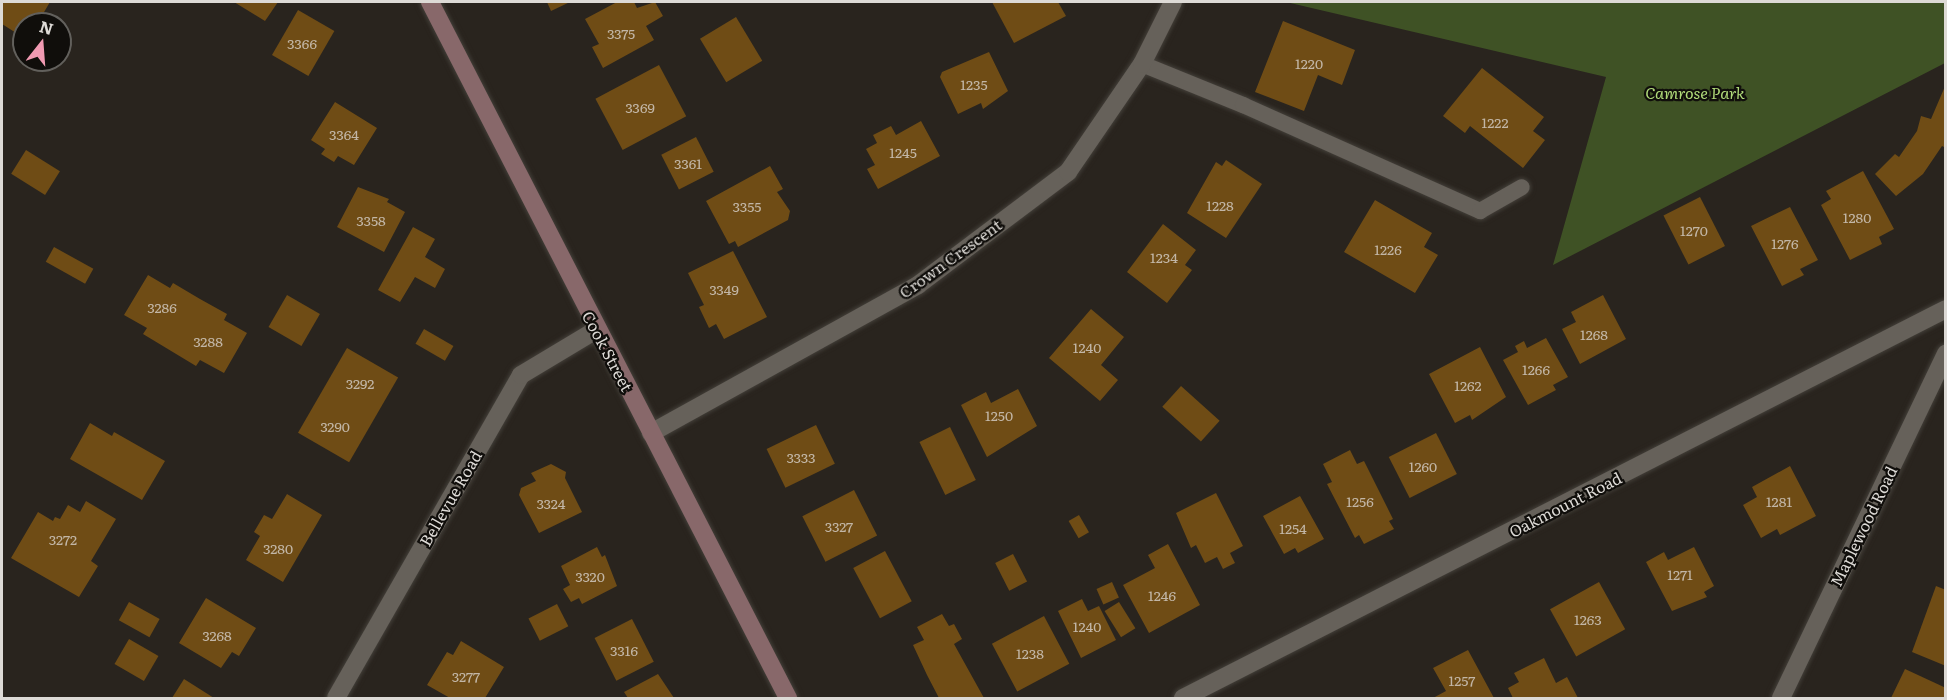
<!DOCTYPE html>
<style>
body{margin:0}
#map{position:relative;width:1947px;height:700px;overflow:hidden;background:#29241e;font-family:Literata,serif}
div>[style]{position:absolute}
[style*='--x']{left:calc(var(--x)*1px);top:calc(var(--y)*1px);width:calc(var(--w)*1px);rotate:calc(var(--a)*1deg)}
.green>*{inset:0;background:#3f5225}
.building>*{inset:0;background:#6f4c15;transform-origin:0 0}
.roads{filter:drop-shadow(0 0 2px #433f39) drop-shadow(0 0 2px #433f39)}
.service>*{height:16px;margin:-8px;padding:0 8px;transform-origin:8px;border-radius:8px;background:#66615a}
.minor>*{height:18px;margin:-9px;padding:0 9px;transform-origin:9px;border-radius:9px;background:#66615a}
.tertiary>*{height:18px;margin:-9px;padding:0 9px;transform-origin:9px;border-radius:9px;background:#66615a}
.secondary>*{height:18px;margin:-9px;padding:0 9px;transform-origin:9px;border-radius:9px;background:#88686a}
span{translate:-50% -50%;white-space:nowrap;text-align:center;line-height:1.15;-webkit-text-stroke:4.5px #100e0b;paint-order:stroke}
.number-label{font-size:14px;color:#c2b6a6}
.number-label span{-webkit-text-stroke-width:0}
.park-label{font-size:16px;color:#b0db79;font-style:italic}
.street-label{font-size:16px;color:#dddad6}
.frame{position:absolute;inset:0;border:3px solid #dddad6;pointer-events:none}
.north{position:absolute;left:12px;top:12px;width:60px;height:60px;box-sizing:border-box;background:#100e0b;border:2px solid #62605c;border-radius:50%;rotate:17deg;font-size:16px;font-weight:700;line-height:24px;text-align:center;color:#dddad6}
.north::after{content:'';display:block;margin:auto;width:21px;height:27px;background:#f19ab2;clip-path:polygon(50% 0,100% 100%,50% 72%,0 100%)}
</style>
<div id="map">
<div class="green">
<i style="clip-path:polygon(1286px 2px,1945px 2px,1945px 63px,1553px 265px,1606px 77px)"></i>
</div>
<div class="building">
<i style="clip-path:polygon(2px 2px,50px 2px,37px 24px,24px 24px,24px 38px,2px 24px)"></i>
<i style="clip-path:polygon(234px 2px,278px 2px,265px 21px)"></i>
<i style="clip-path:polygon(547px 2px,570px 2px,551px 11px)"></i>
<i style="clip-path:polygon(617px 2px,634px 2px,637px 8px,655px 2px,663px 16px,646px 26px,654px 40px,603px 68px,592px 47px,599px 44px,585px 19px)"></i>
<i style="clip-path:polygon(992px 2px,1058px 2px,1066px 16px,1014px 43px)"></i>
<i style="left:298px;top:10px;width:42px;height:52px;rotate:30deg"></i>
<i style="left:736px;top:17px;width:51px;height:42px;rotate:59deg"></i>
<i style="clip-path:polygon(1283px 21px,1355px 50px,1342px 85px,1318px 75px,1304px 111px,1255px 92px)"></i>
<i style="clip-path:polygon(989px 52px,1008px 91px,983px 109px,981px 103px,958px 114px,940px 77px,942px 72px)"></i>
<i style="left:659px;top:65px;width:58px;height:72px;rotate:62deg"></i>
<i style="clip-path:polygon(1482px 68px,1544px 117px,1533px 131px,1545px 140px,1523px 168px,1470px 126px,1465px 133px,1443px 116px)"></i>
<i style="clip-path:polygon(1946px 84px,1946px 148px,1942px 146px,1923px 174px,1896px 196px,1875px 174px,1895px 154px,1899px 157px,1917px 131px,1921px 116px,1931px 119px)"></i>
<i style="clip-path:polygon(335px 102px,377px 128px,354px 165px,338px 156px,334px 162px,321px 154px,325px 149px,311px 140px)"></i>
<i style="clip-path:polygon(921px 121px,940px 156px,878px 189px,867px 169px,875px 165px,866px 149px,877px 143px,873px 135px,891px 126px,896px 135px)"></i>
<i style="left:696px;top:137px;width:39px;height:39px;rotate:63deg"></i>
<i style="left:26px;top:150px;width:40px;height:28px;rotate:32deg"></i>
<i style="clip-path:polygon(1226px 160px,1262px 184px,1226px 238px,1187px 213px,1216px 162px,1222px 166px)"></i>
<i style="clip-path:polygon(770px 166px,783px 189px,777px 192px,790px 211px,788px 220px,738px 247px,735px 241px,729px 244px,706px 201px)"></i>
<i style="clip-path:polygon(1863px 171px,1894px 229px,1879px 237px,1882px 244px,1850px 260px,1821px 205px,1831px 199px,1826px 191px)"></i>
<i style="clip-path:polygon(358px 187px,389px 199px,387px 202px,405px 212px,384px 252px,337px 227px)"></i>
<i style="left:1700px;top:197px;width:55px;height:41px;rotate:63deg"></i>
<i style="clip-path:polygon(1375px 200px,1432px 233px,1424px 247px,1438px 255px,1415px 293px,1344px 252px)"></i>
<i style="clip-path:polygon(1790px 207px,1818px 260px,1800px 269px,1804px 275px,1782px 286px,1751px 226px)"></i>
<i style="clip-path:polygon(1163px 224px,1196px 250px,1185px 265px,1192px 270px,1167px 303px,1127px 272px)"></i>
<i style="clip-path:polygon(413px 227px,435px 239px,425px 257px,445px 269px,435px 288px,415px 277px,400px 302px,378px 290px)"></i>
<i style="left:54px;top:247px;width:45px;height:17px;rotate:29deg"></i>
<i style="clip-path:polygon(733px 251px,767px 317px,724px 339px,716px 324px,709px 328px,699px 307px,704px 305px,688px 273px)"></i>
<i style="clip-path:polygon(148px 275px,170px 288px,173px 283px,200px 299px,227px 314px,224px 320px,247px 333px,224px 373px,200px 360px,196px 366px,143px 334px,147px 328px,124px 315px)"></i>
<i style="left:287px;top:295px;width:38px;height:37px;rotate:30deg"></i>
<i style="clip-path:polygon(1603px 295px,1626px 339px,1580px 364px,1562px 329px,1576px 322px,1571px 312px)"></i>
<i style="clip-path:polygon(1091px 309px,1124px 337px,1101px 365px,1118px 380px,1100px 401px,1049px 358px)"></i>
<i style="left:424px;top:329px;width:34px;height:17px;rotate:30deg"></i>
<i style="clip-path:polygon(1546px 338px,1568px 377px,1553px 385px,1556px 390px,1528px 405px,1503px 360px,1518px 352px,1515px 346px,1524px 341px,1527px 348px)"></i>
<i style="clip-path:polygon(1480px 347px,1506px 397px,1472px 420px,1470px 415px,1455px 423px,1429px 374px)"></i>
<i style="left:347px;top:348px;width:59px;height:98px;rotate:30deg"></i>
<i style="left:1181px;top:386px;width:52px;height:28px;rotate:42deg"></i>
<i style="clip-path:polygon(1018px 389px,1037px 426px,987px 457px,961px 405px,986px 392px,991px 403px)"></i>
<i style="clip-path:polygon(90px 423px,112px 436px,114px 432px,165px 461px,142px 500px,70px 459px)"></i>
<i style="left:816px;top:425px;width:43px;height:55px;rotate:64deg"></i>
<i style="left:950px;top:427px;width:59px;height:34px;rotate:64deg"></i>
<i style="left:1436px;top:433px;width:46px;height:53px;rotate:63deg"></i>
<i style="clip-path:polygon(1350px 450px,1357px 464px,1364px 461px,1393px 519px,1389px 521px,1394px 529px,1364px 544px,1359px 535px,1355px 538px,1327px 484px,1332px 482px,1323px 464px)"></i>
<i style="clip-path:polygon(551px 464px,566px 472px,565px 478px,582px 512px,539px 533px,519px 495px,521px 488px,536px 481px,531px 473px)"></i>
<i style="clip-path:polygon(1790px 466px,1816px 516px,1780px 535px,1777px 529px,1761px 538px,1743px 505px,1757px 497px,1752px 487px)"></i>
<i style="left:854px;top:490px;width:51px;height:58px;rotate:63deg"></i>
<i style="clip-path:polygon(1216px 493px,1243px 546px,1230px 553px,1235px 563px,1223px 569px,1217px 557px,1205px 563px,1196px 545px,1191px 548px,1176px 513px)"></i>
<i style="clip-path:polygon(287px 494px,322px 515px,283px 582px,246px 560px,260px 536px,254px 532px,264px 515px,272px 519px)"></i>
<i style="clip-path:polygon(1300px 496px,1324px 539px,1298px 553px,1295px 548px,1284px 554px,1263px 516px)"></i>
<i style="clip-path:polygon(86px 501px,116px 519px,91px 561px,98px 566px,79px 597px,11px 558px,38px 512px,53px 521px,55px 517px,60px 519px,68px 505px,80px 512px)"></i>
<i style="left:1079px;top:515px;width:20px;height:12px;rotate:60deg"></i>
<i style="clip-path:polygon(1168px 544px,1200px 605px,1149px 633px,1123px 585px,1155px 568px,1148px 555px)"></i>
<i style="clip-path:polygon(597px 547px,602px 557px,605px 555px,617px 586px,582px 604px,579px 598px,571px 602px,563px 589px,570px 585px,561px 566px)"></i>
<i style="clip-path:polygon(1694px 547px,1714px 586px,1704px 592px,1707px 597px,1672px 611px,1646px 562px,1664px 552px,1668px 560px)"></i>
<i style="left:885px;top:551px;width:57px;height:36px;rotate:62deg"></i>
<i style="left:1013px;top:554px;width:31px;height:20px;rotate:63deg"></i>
<i style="left:1112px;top:582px;width:17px;height:17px;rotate:66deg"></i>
<i style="left:1599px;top:582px;width:54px;height:56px;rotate:61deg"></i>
<i style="clip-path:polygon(1936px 586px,1946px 590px,1946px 666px,1912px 652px)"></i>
<i style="clip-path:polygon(206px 598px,256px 628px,239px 656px,232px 652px,221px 668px,179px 643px)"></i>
<i style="clip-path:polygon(1082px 599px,1088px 611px,1099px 606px,1116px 640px,1081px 658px,1058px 611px)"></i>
<i style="left:129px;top:602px;width:35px;height:21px;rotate:29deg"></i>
<i style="left:1119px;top:602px;width:31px;height:17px;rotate:58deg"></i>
<i style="left:557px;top:604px;width:25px;height:32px;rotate:63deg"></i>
<i style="clip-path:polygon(942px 614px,949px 626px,954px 624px,962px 639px,954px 644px,984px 698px,939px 698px,927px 675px,913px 645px,924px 640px,917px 627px)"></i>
<i style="left:1044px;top:616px;width:54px;height:59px;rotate:62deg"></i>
<i style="left:632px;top:619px;width:48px;height:42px;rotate:63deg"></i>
<i style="left:129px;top:639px;width:34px;height:29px;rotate:30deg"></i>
<i style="clip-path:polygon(461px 641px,504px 667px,485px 698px,450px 698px,427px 685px,447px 652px,453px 655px)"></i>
<i style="clip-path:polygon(1468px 650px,1494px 698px,1433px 698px,1446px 691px,1433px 668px)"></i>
<i style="clip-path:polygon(1544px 658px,1556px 683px,1567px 677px,1578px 698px,1513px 698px,1508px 688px,1519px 682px,1514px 673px)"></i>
<i style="clip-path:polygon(1905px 669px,1946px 688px,1946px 698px,1891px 698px)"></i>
<i style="clip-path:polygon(658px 674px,674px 698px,628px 698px,624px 692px)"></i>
<i style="clip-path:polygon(184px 679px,214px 698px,172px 698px)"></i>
</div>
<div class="roads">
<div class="service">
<i style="--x:1142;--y:64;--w:109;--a:22.1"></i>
<i style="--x:1243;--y:105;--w:260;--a:24.1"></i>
<i style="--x:1480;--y:211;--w:48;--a:-29.7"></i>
</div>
<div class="minor">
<i style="--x:651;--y:433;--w:305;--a:-29"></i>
<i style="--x:918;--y:285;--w:188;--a:-37"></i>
<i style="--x:1068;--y:172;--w:131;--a:-55.6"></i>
<i style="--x:1142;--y:64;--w:69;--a:-63.4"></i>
<i style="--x:336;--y:698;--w:372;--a:-60.2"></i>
<i style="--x:521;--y:375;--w:87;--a:-31"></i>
<i style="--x:1183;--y:698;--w:856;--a:-27.01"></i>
</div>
<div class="tertiary">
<i style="--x:1781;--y:698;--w:382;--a:-64.4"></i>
</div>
<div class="secondary">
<i style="--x:430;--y:2;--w:783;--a:62.78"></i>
</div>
</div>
<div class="number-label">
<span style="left:621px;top:33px">3375</span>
<span style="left:302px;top:43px">3366</span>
<span style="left:1309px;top:63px">1220</span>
<span style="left:974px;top:84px">1235</span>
<span style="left:640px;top:107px">3369</span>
<span style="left:1495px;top:122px">1222</span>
<span style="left:344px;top:134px">3364</span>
<span style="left:903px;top:152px">1245</span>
<span style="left:688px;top:163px">3361</span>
<span style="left:1220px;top:205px">1228</span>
<span style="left:747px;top:206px">3355</span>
<span style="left:1857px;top:217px">1280</span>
<span style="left:371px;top:220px">3358</span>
<span style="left:1694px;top:230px">1270</span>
<span style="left:1785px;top:243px">1276</span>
<span style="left:1388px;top:249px">1226</span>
<span style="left:1164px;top:257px">1234</span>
<span style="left:724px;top:289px">3349</span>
<span style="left:162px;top:307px">3286</span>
<span style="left:1594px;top:334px">1268</span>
<span style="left:208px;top:341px">3288</span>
<span style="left:1087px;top:347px">1240</span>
<span style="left:1536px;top:369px">1266</span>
<span style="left:360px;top:383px">3292</span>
<span style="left:1468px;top:385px">1262</span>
<span style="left:999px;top:415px">1250</span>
<span style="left:335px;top:426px">3290</span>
<span style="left:801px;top:457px">3333</span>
<span style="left:1423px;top:466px">1260</span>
<span style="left:1360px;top:501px">1256</span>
<span style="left:1779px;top:501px">1281</span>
<span style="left:551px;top:503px">3324</span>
<span style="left:839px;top:526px">3327</span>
<span style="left:1293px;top:528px">1254</span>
<span style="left:63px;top:539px">3272</span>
<span style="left:278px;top:548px">3280</span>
<span style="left:1680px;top:574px">1271</span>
<span style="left:590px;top:576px">3320</span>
<span style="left:1162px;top:595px">1246</span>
<span style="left:1588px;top:619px">1263</span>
<span style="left:1087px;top:626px">1240</span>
<span style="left:217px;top:635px">3268</span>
<span style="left:624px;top:650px">3316</span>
<span style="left:1030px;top:653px">1238</span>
<span style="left:466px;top:676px">3277</span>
<span style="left:1462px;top:680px">1257</span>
</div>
<div class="park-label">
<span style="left:1695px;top:92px">Camrose Park</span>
</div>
<div class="street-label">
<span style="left:950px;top:258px;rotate:-36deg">Crown Crescent</span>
<span style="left:608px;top:351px;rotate:62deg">Cook Street</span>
<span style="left:450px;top:498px;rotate:-60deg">Bellevue Road</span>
<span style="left:1565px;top:504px;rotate:-27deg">Oakmount Road</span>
<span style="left:1863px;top:526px;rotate:-64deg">Maplewood Road</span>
</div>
<div class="frame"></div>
<div class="north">N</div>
</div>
